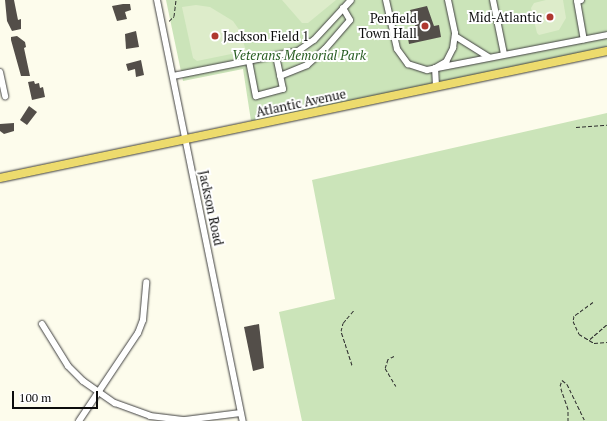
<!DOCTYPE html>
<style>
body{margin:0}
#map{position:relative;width:607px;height:421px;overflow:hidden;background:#fdfcec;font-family:"PT Serif",serif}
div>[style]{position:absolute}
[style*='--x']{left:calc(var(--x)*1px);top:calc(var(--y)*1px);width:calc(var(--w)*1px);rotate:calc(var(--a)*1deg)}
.green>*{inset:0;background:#cbe4b9}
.pitch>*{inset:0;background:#ddecca}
.building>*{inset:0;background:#534e49}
.path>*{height:1px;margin-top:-0.5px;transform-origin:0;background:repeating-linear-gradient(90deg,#2e2e2e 0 4px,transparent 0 6px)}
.roads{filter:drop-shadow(0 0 1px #3f3f3f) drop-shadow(0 0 1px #3f3f3f)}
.minor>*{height:6px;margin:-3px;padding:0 3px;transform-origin:3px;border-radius:3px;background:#fff}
.major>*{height:8px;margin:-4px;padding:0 4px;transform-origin:4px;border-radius:4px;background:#eddb6d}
.dots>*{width:11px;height:11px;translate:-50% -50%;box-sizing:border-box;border:2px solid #fff;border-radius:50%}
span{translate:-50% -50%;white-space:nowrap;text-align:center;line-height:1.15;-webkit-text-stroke:4px #fff;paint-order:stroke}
.poi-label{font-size:13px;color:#0c0c0c}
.right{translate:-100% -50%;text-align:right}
.left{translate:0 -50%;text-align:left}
.park-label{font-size:13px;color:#285d22;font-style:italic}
.street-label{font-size:13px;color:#0c0c0c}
.scale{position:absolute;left:12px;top:391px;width:86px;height:18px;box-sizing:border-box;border:2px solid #0c0c0c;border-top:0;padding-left:5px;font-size:12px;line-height:14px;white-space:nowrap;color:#0c0c0c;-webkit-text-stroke:3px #fff;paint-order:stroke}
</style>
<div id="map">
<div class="green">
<i style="clip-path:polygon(166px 0,607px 0,607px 48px,251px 121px,243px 69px,183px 81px)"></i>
<i style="clip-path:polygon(607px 113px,607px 421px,302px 421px,279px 312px,335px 299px,312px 180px)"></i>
</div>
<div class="pitch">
<i style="clip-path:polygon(282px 0,336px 0,308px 23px,302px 23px)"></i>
<i style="clip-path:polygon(546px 0,563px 0,566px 18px,559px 30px,539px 35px,537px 33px,531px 8px,534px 3px)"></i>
<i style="clip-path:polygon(196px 5px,210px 7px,233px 21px,240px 31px,246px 51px,197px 61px,193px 58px,182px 7px)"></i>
</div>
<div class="building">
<i style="clip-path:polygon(5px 0,14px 0,18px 20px,21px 19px,21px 29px,12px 31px,7px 21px)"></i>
<i style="clip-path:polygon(123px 4px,130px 4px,131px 10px,125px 12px,127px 19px,117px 21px,112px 6px)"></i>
<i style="clip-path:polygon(427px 6px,434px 26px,439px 25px,441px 37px,409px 44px,407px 33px,417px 31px,410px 10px)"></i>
<i style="clip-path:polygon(136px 31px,139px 47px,126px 49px,125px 34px)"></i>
<i style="clip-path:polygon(17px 36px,25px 42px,26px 47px,24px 48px,30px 76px,21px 76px,11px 40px,11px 37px)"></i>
<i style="clip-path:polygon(141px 60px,144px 75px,136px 77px,135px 69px,128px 71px,126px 64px)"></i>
<i style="clip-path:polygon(34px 81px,35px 84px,39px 83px,40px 88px,43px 87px,45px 97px,32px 100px,28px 82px)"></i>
<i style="clip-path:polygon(29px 106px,37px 112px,27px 125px,20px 120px)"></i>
<i style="clip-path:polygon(14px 123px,14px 131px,4px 134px,0 131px,0 124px)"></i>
<i style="clip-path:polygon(259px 324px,264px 368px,253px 371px,244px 327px)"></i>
</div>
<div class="path">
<i style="--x:169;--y:21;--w:7;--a:-45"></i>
<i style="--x:174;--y:16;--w:16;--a:-83"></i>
<i style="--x:576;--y:127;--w:31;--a:-4"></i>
<i style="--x:593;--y:302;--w:24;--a:144"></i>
<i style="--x:574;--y:316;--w:5;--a:101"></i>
<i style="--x:573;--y:321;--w:14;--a:65"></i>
<i style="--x:579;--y:334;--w:17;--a:31"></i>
<i style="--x:594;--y:343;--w:13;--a:-4"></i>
<i style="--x:590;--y:339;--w:23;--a:-41"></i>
<i style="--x:394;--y:356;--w:7;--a:153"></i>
<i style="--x:388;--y:359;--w:9;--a:108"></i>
<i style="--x:385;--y:368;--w:21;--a:59"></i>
<i style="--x:352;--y:365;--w:36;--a:-108"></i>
<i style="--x:341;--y:331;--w:8;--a:-76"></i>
<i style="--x:343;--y:323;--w:17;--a:-50"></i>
<i style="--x:568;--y:421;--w:12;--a:-90"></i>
<i style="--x:568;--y:409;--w:24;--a:-109"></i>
<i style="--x:560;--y:386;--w:6;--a:-72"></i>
<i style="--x:562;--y:380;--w:6;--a:39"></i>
<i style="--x:567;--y:384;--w:41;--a:64.1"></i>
</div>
<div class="roads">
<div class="minor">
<i style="--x:157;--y:0;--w:430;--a:78.5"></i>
<i style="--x:386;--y:0;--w:50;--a:77.3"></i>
<i style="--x:397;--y:49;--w:19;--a:54"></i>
<i style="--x:408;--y:64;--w:20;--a:18"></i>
<i style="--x:427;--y:70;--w:183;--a:-11"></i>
<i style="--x:493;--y:0;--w:55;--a:78.5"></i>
<i style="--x:581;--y:0;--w:4;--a:166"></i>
<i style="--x:577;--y:1;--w:39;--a:80"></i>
<i style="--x:455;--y:36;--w:40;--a:32"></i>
<i style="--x:249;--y:61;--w:36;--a:79"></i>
<i style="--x:256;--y:96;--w:28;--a:-15"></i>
<i style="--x:283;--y:89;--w:34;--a:-102"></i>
<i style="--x:0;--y:72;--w:25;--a:78"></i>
<i style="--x:173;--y:76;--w:127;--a:-11.3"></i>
<i style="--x:298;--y:51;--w:19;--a:-35"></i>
<i style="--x:314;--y:40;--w:54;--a:-47.2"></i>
<i style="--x:280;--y:76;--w:29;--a:-22"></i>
<i style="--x:307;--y:65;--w:24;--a:-42"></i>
<i style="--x:325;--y:49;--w:38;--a:-49"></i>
<i style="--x:350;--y:20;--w:14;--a:-120"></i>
<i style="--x:436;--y:86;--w:18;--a:-93"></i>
<i style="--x:435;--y:68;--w:13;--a:-29"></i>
<i style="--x:446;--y:62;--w:16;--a:-63"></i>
<i style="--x:453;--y:48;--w:15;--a:-82"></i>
<i style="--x:455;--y:33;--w:34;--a:-102"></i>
<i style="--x:42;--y:324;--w:49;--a:58.2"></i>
<i style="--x:68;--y:366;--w:21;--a:45"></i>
<i style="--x:83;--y:381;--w:39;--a:35"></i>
<i style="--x:115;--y:403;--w:37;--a:20"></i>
<i style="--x:150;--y:416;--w:35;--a:7"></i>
<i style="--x:185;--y:420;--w:56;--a:-7.1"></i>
<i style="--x:79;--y:421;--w:106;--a:-56.2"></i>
<i style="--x:138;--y:333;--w:14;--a:-69"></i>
<i style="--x:143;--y:320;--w:38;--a:-85"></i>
</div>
<div class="major">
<i style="--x:0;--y:178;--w:620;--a:-11.82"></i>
</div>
</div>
<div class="dots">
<i style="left:550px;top:17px;background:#af3830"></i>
<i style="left:425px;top:26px;background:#af3830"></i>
<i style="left:215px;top:36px;background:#af3830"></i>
</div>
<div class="poi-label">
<span class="right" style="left:542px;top:17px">Mid-Atlantic</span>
<span class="right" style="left:417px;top:26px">Penfield<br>Town Hall</span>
<span class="left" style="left:223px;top:36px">Jackson Field 1</span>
</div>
<div class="park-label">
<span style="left:299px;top:55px">Veterans Memorial Park</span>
</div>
<div class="street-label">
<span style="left:301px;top:103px;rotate:-12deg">Atlantic Avenue</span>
<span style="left:211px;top:208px;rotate:78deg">Jackson Road</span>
</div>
<div class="scale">100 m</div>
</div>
